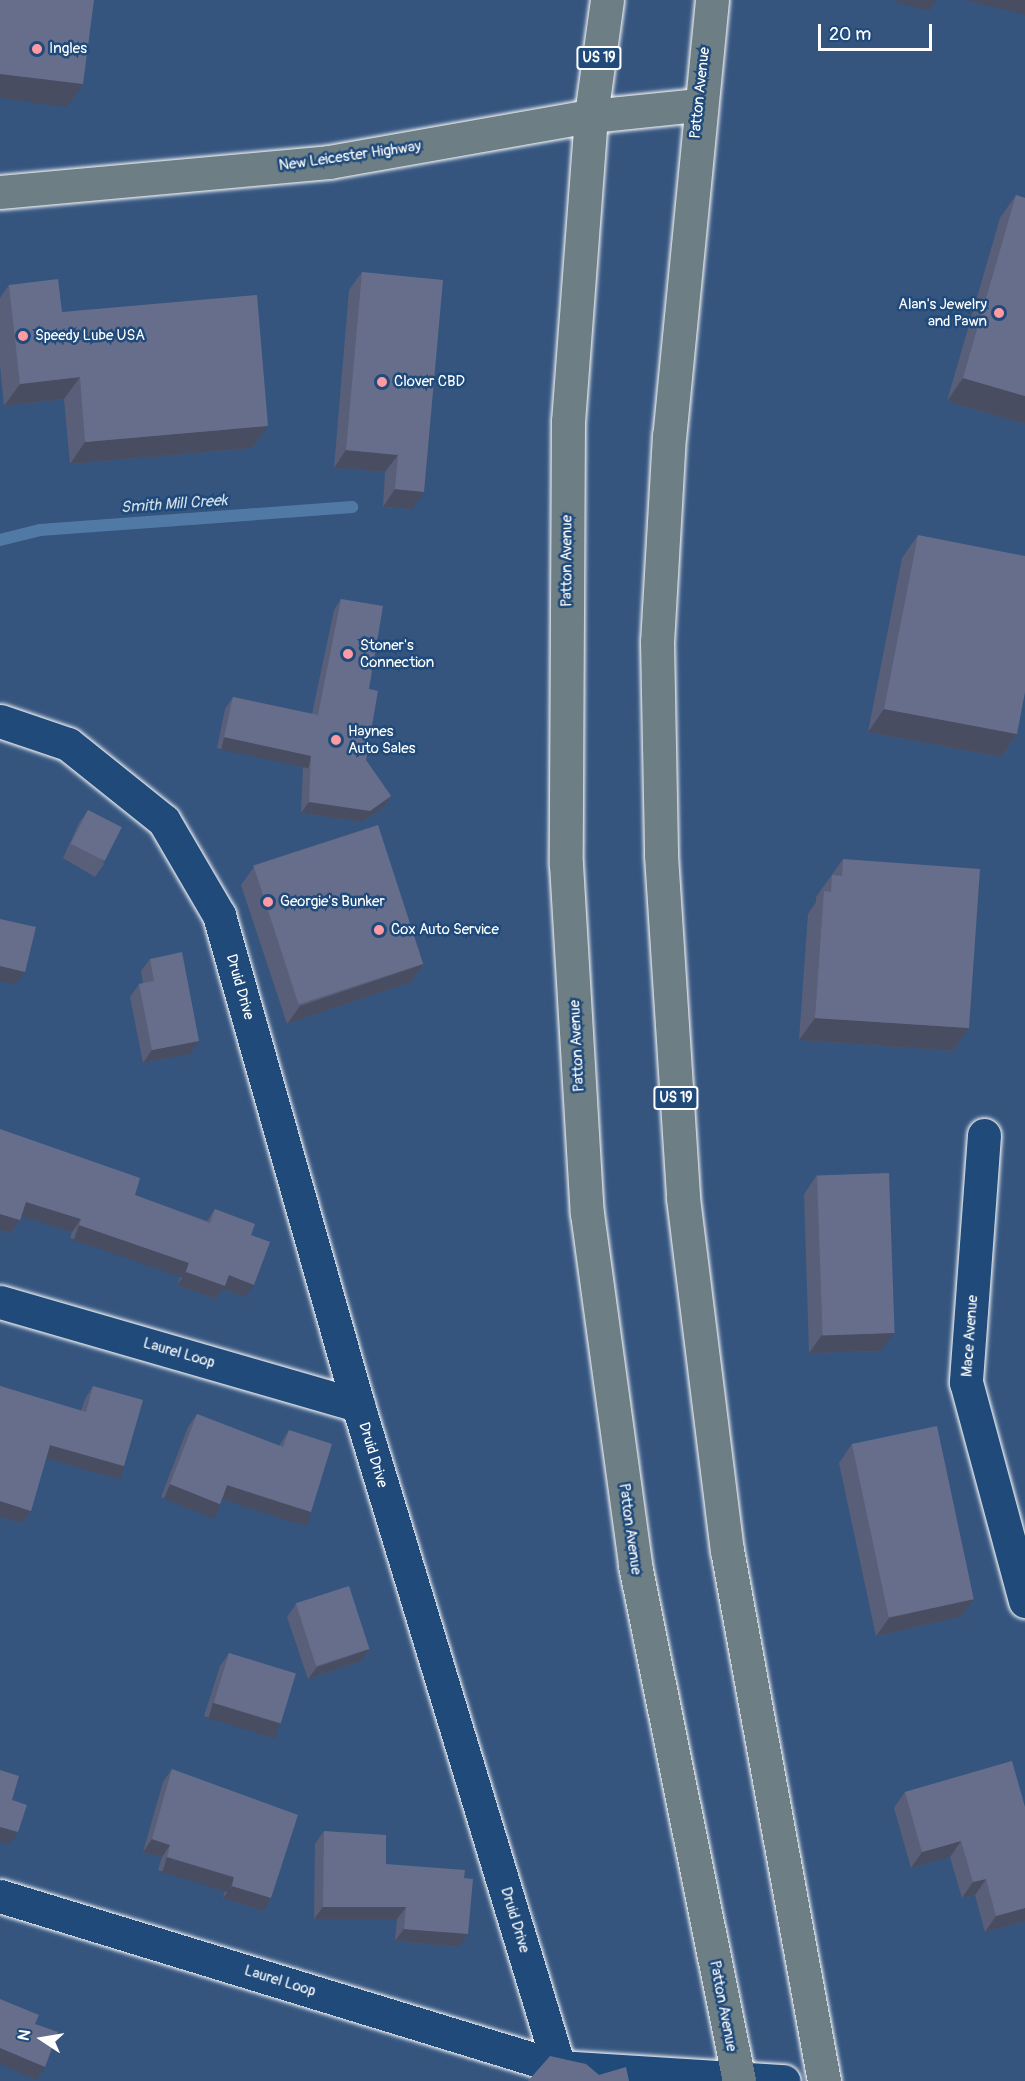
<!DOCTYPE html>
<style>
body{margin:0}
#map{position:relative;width:1025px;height:2081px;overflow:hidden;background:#35557f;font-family:Pangolin,sans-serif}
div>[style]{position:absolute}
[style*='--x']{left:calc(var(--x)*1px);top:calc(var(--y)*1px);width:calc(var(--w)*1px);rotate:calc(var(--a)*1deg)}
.stream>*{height:12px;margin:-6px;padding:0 6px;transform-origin:6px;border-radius:6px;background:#507aa5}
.roads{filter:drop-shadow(0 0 2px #fff) drop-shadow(0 0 2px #fff)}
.minor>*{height:33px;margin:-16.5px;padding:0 16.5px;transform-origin:16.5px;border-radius:16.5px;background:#1f4a7a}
.major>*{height:33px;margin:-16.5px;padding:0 16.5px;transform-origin:16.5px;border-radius:16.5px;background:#6d7e84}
.wall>*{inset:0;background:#595f78}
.shaded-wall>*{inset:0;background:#484d61;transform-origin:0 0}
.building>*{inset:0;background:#676e8b;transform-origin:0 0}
.dots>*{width:16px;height:16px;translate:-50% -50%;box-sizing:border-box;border:3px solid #1f4a7a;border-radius:50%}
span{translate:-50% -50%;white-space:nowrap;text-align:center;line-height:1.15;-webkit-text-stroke:5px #1f4a7a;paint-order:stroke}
.shield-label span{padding:2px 4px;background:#1f4a7a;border:2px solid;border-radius:4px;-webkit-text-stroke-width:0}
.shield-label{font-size:14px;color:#fff;font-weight:700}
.poi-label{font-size:15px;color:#fff}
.left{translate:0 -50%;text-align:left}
.right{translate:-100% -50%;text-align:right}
.street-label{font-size:15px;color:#fff}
.water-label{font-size:16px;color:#d3dee8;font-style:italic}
.north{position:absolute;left:12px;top:2009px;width:60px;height:60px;-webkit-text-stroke:4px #1f4a7a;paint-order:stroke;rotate:282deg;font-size:16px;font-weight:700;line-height:24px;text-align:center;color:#fff}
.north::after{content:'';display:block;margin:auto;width:21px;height:27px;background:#fff;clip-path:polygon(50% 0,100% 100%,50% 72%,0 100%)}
.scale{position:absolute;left:818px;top:24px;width:114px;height:27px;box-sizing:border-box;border:3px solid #fff;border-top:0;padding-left:8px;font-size:18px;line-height:21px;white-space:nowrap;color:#fff;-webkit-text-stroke:4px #1f4a7a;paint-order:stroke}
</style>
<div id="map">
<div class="stream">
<i style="--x:0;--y:540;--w:41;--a:-14"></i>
<i style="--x:40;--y:530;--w:313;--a:-4.2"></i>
</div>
<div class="roads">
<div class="minor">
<i style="--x:0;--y:721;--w:72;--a:18.7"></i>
<i style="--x:68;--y:744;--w:123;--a:38.7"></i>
<i style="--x:164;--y:821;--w:109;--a:59.7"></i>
<i style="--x:219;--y:915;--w:509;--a:74.16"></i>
<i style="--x:358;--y:1405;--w:692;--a:73.11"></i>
<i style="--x:984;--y:1135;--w:248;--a:94.2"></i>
<i style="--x:966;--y:1382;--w:227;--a:74.9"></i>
<i style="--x:0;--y:1302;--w:373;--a:16.1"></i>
<i style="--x:0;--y:1896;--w:585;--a:17.01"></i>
<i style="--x:559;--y:2067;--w:225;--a:3.6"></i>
</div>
<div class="major">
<i style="--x:607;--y:0;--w:117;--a:97.9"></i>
<i style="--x:591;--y:116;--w:306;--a:94.3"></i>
<i style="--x:568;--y:421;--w:443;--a:90.3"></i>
<i style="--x:566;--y:864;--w:350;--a:86.6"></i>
<i style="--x:587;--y:1213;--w:355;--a:82.2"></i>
<i style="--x:635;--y:1565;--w:526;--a:78.6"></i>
<i style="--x:712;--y:0;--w:437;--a:95.6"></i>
<i style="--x:669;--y:435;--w:206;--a:93.3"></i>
<i style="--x:657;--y:641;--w:214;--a:88.9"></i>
<i style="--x:661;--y:855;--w:344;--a:86.3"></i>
<i style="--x:683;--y:1198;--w:355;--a:82.9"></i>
<i style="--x:727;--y:1550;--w:540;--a:79.65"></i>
<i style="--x:0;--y:192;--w:330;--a:-5.2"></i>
<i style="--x:329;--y:162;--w:266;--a:-10"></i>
<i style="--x:591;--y:116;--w:108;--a:-5.9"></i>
</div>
</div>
<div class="wall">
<i style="clip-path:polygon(1016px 195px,1025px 198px,1025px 424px,947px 401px,1000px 218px)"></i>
<i style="clip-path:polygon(362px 272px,412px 509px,383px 507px,385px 472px,334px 468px,349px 290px)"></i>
<i style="clip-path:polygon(9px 285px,62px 312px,252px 448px,70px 464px,64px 399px,4px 406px,0 365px,0 298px)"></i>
<i style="clip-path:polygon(918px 535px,1017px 734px,1001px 757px,868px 732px,902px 558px)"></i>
<i style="clip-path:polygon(341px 599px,369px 689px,366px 760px,391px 796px,384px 807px,362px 822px,301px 813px,303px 767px,217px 748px,225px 709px,233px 697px,312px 714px,334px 610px)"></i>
<i style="clip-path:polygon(88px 810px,104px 864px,95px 877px,63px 858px,79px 823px)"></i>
<i style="clip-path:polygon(843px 859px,969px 1028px,953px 1051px,799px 1040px,808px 914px,816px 902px,816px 897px)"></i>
<i style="clip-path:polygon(254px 867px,424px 964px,411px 982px,287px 1024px,241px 885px)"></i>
<i style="clip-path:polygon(150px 959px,190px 1054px,143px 1063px,130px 997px,139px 984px,143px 983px,141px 971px)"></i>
<i style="clip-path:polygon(0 1129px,135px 1195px,207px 1221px,215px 1209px,251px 1235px,245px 1297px,223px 1289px,216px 1299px,177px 1285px,181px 1276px,70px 1238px,72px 1232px,22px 1216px,20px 1220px,11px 1233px,0 1230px)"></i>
<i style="clip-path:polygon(817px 1175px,881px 1351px,809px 1353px,804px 1194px)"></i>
<i style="clip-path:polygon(0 1386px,81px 1411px,85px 1399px,93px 1386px,124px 1466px,115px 1478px,46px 1458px,31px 1511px,22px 1523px,0 1517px)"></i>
<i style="clip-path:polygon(197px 1414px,279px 1446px,289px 1430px,302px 1524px,222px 1498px,220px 1504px,211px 1517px,161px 1497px,188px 1427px)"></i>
<i style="clip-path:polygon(852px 1444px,961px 1617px,876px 1636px,839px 1463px)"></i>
<i style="clip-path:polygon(296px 1604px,370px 1649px,361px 1661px,308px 1679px,287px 1617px)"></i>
<i style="clip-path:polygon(229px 1653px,280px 1724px,271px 1737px,204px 1716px,220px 1666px)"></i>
<i style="clip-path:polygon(1012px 1761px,1025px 1921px,985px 1932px,975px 1895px,962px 1898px,950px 1857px,911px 1868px,894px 1808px,905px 1792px)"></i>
<i style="clip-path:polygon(172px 1769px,263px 1911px,223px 1898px,225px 1890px,158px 1870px,162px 1857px,143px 1852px,163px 1782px)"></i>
<i style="clip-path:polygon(324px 1831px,386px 1864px,459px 1947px,395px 1941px,397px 1919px,314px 1919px,315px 1844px)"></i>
</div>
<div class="shaded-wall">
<i style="clip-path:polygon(897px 0,936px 0,929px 11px,895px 2px)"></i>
<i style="clip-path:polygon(965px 0,1025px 0,1025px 15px)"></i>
<i style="clip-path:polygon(0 74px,83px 84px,67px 107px,0 98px)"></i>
<i style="clip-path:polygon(80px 377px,64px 399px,4px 406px,20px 384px)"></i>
<i style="clip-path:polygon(963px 378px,1025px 396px,1025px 424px,947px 401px)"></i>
<i style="clip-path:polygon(268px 426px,252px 448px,70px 464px,85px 442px)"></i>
<i style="clip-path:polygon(346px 450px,398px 455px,385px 472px,334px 468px)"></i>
<i style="clip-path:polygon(395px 489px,424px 492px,412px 509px,383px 507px)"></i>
<i style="clip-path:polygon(884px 709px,1017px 734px,1001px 757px,868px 732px)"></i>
<i style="left:224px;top:737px;width:89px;height:13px;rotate:12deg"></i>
<i style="clip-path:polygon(391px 796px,384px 807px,362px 822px,301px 813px,309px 802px)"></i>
<i style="clip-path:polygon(424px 964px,411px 982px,287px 1024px,300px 1006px)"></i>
<i style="clip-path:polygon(0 966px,25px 972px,16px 984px,0 981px)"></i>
<i style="clip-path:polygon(815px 1018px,969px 1028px,953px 1051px,799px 1040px)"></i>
<i style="clip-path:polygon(199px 1041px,190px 1054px,143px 1063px,152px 1050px)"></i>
<i style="clip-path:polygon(26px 1202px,81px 1219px,72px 1232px,17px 1215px)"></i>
<i style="clip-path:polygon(0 1214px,20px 1220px,11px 1233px,0 1230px)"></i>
<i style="left:79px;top:1225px;width:116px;height:16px;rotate:19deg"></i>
<i style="clip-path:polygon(186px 1272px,229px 1275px,254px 1285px,245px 1297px,223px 1289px,216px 1299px,177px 1285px)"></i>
<i style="clip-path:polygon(894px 1333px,881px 1351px,809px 1353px,822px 1335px)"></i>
<i style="left:50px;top:1445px;width:77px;height:14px;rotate:16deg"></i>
<i style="left:170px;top:1484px;width:54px;height:16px;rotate:22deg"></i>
<i style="left:227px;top:1485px;width:88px;height:15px;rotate:18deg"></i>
<i style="clip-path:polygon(0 1501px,31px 1511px,22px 1523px,0 1517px)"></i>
<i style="clip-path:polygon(974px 1599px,961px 1617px,876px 1636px,889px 1618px)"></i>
<i style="clip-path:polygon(370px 1649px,361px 1661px,308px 1679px,317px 1667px)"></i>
<i style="left:213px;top:1703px;width:70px;height:16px;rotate:17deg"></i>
<i style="clip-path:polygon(0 1827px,18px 1832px,9px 1845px,0 1842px)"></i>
<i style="clip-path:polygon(152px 1839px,170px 1845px,162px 1857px,143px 1852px)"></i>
<i style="clip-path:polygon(961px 1841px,950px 1857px,911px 1868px,922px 1852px)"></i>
<i style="left:167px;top:1857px;width:70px;height:16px;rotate:17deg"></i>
<i style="clip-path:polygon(986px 1879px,975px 1895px,962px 1898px,973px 1882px)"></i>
<i style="clip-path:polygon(232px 1886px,271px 1898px,263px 1911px,223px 1898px)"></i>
<i style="clip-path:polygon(323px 1907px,406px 1907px,397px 1919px,314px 1919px)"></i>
<i style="clip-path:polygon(1025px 1908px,1025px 1921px,985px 1932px,996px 1916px)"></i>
<i style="clip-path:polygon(404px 1929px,468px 1934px,459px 1947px,395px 1941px)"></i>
<i style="clip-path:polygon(0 2048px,45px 2067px,36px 2080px,0 2064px)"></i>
</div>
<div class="building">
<i style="clip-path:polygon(0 0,94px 0,83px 84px,0 74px)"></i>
<i style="clip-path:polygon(1016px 195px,1025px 198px,1025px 396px,963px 378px)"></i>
<i style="clip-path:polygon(362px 272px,443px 280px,424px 492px,395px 489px,398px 455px,346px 450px)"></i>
<i style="clip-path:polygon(58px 279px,62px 312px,257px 295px,268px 426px,85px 442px,80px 377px,20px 384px,9px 285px)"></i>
<i style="clip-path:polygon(918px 535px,1025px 556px,1025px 692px,1017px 734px,884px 709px)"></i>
<i style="clip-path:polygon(341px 599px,383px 606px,369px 689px,378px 691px,366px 760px,391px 796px,370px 811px,309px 802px,311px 756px,224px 737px,233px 697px,318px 715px)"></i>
<i style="left:88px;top:810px;width:38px;height:38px;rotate:27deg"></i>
<i style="left:378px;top:825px;width:146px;height:131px;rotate:72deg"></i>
<i style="clip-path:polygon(843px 859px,980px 869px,969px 1028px,815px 1018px,824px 891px,831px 892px,832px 875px,842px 876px)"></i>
<i style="clip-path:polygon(0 919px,36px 927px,25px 972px,0 966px)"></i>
<i style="clip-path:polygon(182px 952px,199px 1041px,152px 1050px,139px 984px,154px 981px,150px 959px)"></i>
<i style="clip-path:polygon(0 1129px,140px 1178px,135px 1195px,210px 1223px,215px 1209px,255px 1224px,251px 1235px,270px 1242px,254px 1285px,229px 1275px,225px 1286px,186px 1272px,189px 1263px,79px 1225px,81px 1219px,26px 1202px,20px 1220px,0 1214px)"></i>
<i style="left:889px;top:1173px;width:160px;height:72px;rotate:88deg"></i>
<i style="clip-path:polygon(0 1386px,86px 1412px,93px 1386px,143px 1400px,124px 1466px,50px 1445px,31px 1511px,0 1501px)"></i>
<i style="clip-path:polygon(197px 1414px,283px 1447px,289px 1430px,332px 1444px,311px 1512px,227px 1485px,220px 1504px,170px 1484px)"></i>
<i style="left:937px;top:1426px;width:177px;height:87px;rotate:78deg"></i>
<i style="left:349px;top:1586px;width:66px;height:56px;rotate:72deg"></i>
<i style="left:229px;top:1653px;width:70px;height:52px;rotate:17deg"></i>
<i style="clip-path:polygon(1012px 1761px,1025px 1807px,1025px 1908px,996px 1916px,986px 1879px,973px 1882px,961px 1841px,922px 1852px,905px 1792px)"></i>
<i style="clip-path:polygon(172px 1769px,298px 1815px,271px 1898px,232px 1886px,234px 1877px,167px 1857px,170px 1845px,152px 1839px)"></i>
<i style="clip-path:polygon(0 1770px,19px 1776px,12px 1800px,27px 1805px,18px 1832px,0 1827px)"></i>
<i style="clip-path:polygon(324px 1831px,386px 1835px,386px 1864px,465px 1870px,464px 1878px,473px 1879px,468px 1934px,404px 1929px,406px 1907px,323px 1907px)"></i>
<i style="clip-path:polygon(0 1999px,39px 2015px,35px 2024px,58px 2032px,45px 2067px,0 2048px)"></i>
<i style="clip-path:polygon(550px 2056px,586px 2064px,599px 2075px,626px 2067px,629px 2081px,528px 2081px)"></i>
</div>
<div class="dots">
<i style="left:37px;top:49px;background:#ff9aa2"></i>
<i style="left:999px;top:313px;background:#ff9aa2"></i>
<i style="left:23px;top:336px;background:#ff9aa2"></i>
<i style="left:382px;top:382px;background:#ff9aa2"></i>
<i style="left:348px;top:654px;background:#ff9aa2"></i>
<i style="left:336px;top:740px;background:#ff9aa2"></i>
<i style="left:268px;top:902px;background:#ff9aa2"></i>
<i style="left:379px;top:930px;background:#ff9aa2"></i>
</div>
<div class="shield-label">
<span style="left:599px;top:58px">US 19</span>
<span style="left:676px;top:1098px">US 19</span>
</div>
<div class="poi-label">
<span class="left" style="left:49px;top:49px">Ingles</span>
<span class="right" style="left:987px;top:313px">Alan's Jewelry<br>and Pawn</span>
<span class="left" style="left:35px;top:336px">Speedy Lube USA</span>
<span class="left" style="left:394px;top:382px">Clover CBD</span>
<span class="left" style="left:360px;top:654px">Stoner's<br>Connection</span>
<span class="left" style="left:348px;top:740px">Haynes<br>Auto Sales</span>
<span class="left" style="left:280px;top:902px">Georgie's Bunker</span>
<span class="left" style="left:391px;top:930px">Cox Auto Service</span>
</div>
<div class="street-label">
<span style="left:700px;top:93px;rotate:-84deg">Patton Avenue</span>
<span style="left:350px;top:156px;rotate:-8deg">New Leicester Highway</span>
<span style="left:567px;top:561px;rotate:-90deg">Patton Avenue</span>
<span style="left:240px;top:987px;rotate:74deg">Druid Drive</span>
<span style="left:577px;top:1046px;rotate:-93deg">Patton Avenue</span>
<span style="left:970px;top:1336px;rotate:-86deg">Mace Avenue</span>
<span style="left:179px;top:1353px;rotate:16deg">Laurel Loop</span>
<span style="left:373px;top:1455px;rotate:73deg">Druid Drive</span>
<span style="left:630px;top:1529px;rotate:82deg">Patton Avenue</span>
<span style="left:515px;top:1920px;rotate:73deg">Druid Drive</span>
<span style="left:280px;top:1981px;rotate:17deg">Laurel Loop</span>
<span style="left:723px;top:2006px;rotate:79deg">Patton Avenue</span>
</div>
<div class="water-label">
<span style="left:174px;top:504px;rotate:-4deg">Smith Mill Creek</span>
</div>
<div class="north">N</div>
<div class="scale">20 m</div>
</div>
